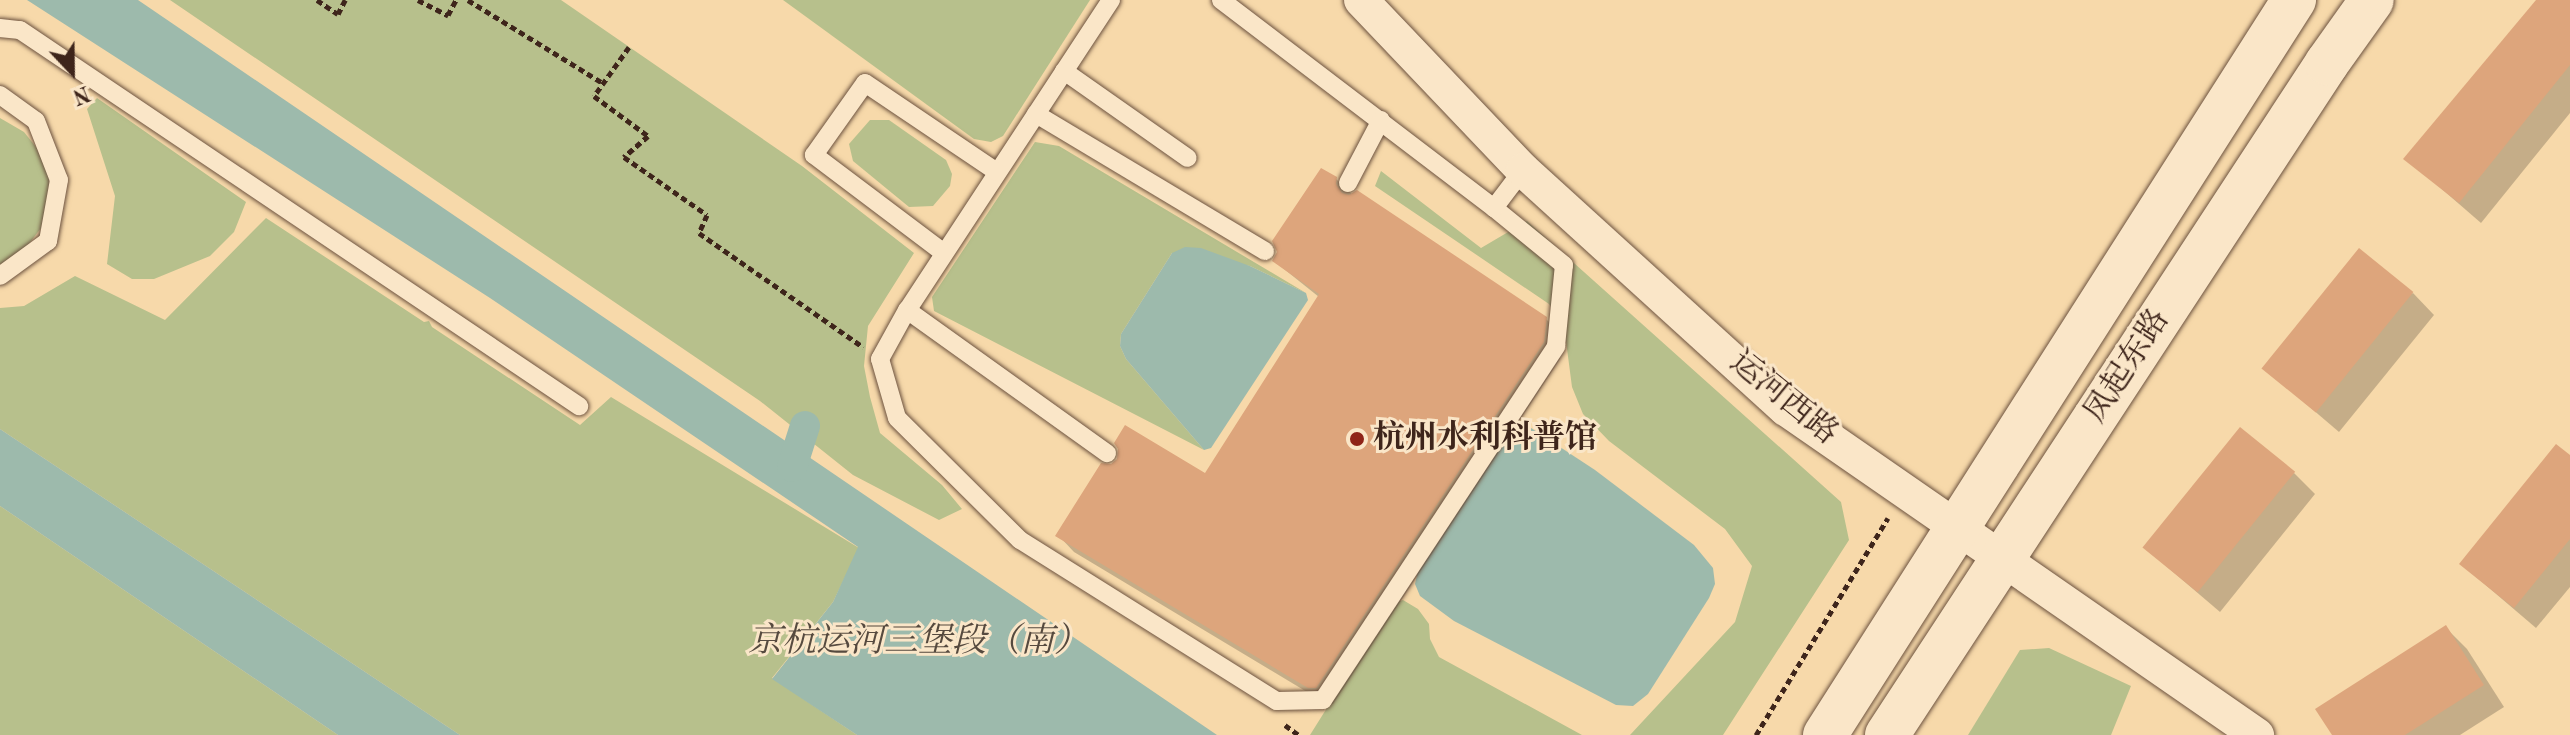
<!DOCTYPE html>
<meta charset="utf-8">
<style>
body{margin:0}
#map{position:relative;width:2570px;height:735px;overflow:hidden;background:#f7d9aa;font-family:"Old Standard TT","Noto Serif SC",serif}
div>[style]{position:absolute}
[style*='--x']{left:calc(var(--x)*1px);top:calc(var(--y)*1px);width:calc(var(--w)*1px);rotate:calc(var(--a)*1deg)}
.green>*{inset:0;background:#b7c08c}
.water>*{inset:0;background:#9dbaac}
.shadow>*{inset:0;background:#0003}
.canal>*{height:30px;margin:-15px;padding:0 15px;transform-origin:15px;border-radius:15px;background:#9dbaac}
.building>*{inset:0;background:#dda57c;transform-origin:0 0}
.path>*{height:5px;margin-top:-2.5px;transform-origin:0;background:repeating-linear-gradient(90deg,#3e251b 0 6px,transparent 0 10px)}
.roads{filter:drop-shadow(0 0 2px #6c523f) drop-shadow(0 0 2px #6c523f)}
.lane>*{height:18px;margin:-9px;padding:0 9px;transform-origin:9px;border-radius:9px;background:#fae6c8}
.street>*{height:34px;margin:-17px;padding:0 17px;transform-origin:17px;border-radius:17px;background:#fae6c8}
.secondary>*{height:44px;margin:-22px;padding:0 22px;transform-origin:22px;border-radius:22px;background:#fae6c8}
.dots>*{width:22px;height:22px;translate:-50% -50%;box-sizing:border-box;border:4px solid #fae6c8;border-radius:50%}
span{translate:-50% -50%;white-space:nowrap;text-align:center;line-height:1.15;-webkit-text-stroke:6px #fae6c8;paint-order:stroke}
.street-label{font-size:32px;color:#3e251b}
.poi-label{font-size:32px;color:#3e251b;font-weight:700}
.left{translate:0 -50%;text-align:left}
.water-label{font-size:34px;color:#564a3f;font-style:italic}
.north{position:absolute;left:32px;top:32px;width:80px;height:80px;-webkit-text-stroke:6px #fae6c8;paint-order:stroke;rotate:158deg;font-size:22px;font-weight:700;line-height:32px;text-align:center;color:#3e251b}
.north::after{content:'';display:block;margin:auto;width:28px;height:36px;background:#3e251b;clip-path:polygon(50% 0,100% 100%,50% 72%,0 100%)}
</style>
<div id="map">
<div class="green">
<i style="clip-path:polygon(170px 0,561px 0,802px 166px,914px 253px,868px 326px,864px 366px,870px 397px,880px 433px,942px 485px,962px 509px,939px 520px,853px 475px,760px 401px)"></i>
<i style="clip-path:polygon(783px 0,1090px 0,1003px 136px,991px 142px,974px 139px)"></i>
<i style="clip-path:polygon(97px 98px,246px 202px,234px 232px,210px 256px,154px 279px,132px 279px,107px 264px,115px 196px,87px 109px)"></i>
<i style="clip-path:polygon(0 118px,24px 132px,40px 152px,49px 177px,49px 203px,41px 228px,25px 249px,0 265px)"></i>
<i style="clip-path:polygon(870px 120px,889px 120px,946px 160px,952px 174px,950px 186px,933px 206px,909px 207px,853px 161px,849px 144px)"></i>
<i style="clip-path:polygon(1035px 142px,1059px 146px,1306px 293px,1250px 266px,1172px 253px,1121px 334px,1120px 346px,1126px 359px,1204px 450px,934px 311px,932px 297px)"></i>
<i style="clip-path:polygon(1381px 171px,1481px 248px,1527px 221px,1841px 502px,1849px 540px,1723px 735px,1630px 735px,1735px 622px,1752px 566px,1725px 529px,1609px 441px,1583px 414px,1572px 387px,1564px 326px,1549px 304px,1375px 186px)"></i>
<i style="clip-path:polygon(266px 218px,424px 322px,429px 321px,432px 327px,580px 425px,611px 397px,859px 548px,833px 602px,772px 678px,857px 735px,460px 735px,0 429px,0 308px,24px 306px,75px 276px,165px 320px)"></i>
<i style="clip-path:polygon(0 506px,338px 735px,0 735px)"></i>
<i style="clip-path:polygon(1403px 600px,1418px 609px,1429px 624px,1430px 639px,1439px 657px,1582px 735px,1310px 735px,1392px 604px)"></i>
<i style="clip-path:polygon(2049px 648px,2131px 686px,2111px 735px,1968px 735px,2020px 650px)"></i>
</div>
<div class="water">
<i style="clip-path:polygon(27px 0,138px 0,1217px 735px,857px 735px,772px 679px,833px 602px,858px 547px,490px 298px)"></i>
<i style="clip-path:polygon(1185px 247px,1201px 248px,1250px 266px,1306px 293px,1308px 300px,1211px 448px,1204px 450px,1126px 359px,1120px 346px,1121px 334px,1172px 253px)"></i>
<i style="clip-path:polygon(1525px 424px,1595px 470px,1694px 545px,1713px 568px,1715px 584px,1709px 598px,1648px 694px,1633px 706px,1616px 705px,1454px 621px,1420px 596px,1415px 584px,1418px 570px,1512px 429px)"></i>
<i style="clip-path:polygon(0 429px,460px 735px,338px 735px,0 506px)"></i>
</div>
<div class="shadow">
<i style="clip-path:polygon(2537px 0,2570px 0,2570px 113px,2481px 223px,2406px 158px)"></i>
<i style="clip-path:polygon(1336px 179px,1353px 195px,1545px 318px,1562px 335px,1560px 359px,1333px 704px,1327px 704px,1074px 552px,1058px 535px,1119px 460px,1205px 475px,1319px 297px,1274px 261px)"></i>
<i style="clip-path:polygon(2413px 293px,2434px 315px,2339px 432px,2264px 368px)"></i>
<i style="clip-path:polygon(2570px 458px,2570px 587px,2536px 628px,2461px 564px)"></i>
<i style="clip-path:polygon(2294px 473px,2315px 494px,2220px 612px,2145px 548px)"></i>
<i style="clip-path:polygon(2446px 628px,2467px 649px,2504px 707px,2460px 735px,2335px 735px)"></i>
</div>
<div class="canal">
<i style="--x:792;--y:467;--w:43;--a:-72.4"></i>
</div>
<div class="building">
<i style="clip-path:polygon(2536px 0,2570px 0,2570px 65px,2459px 203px,2403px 159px)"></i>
<i style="clip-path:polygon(1321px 168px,1337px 177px,1336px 184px,1342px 193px,1349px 195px,1357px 190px,1547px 317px,1544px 342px,1316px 688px,1308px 688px,1055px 536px,1101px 463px,1111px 464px,1117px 459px,1118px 449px,1114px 443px,1125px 425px,1205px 473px,1319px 294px,1272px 261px,1277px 252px,1272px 241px)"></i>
<i style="left:2359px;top:248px;width:70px;height:155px;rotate:39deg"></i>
<i style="left:2240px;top:427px;width:71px;height:155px;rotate:39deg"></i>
<i style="clip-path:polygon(2556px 444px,2570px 455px,2570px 539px,2514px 608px,2459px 564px)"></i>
<i style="clip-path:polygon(2446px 625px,2484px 685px,2405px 735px,2332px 735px,2315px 709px)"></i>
</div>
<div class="path">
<i style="--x:317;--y:0;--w:25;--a:34"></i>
<i style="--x:338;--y:14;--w:16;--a:-63"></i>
<i style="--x:418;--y:0;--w:34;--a:27"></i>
<i style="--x:448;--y:15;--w:17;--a:-62"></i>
<i style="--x:468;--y:0;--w:158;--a:31.6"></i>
<i style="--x:629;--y:47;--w:60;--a:125.5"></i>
<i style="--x:594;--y:96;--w:67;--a:36.5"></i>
<i style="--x:648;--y:136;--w:32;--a:139"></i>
<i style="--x:624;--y:157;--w:101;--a:34.9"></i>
<i style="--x:707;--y:215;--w:20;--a:114"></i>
<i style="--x:699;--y:233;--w:200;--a:34.8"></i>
<i style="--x:1285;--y:725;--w:17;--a:36"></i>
<i style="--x:1756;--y:735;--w:254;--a:-58.7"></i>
</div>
<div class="roads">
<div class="lane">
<i style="--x:1111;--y:0;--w:371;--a:123.3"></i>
<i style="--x:907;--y:310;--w:56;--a:118.9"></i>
<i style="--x:880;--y:359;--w:61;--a:73.9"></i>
<i style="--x:897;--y:418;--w:173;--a:44.8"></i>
<i style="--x:1020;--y:540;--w:303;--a:32.1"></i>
<i style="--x:1277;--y:701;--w:46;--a:-1.2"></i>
<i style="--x:1323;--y:700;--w:424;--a:-56.6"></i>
<i style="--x:1556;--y:346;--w:81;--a:-84.4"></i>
<i style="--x:1564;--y:265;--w:90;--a:-140.8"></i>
<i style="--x:1221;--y:0;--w:343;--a:37.3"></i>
<i style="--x:1494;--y:208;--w:48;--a:-52.7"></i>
<i style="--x:0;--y:28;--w:20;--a:6"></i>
<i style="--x:20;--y:30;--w:674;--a:33.93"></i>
<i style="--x:1064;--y:71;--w:151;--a:35.1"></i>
<i style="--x:0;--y:95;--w:44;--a:35.8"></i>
<i style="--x:36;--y:121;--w:63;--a:68.7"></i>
<i style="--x:59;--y:180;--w:62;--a:100.2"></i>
<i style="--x:48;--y:241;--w:59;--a:143.9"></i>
<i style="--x:1036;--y:114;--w:267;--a:30.9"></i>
<i style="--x:1348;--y:183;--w:71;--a:-62.4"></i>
<i style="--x:944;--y:253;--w:163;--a:-143"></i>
<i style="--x:814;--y:155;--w:88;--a:-54.7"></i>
<i style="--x:865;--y:83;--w:159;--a:34"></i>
<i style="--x:907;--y:310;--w:246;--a:35.6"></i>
</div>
<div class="street">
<i style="--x:1361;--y:0;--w:235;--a:46.4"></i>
<i style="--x:1523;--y:170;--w:355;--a:42.3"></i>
<i style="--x:1786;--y:409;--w:573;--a:34.69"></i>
</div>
<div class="secondary">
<i style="--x:1825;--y:735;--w:872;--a:-57.46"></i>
<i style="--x:1887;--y:735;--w:803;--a:-56.78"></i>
<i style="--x:2327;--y:63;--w:77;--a:-54.5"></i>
</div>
</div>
<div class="dots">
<i style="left:1357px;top:439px;background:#8f2418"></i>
</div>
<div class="street-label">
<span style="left:2128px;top:367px;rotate:-57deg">凤起东路</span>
<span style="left:1783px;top:399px;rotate:39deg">运河西路</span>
</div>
<div class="poi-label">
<span class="left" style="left:1373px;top:439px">杭州水利科普馆</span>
</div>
<div class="water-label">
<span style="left:918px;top:643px">京杭运河三堡段（南）</span>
</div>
<div class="north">N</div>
</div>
